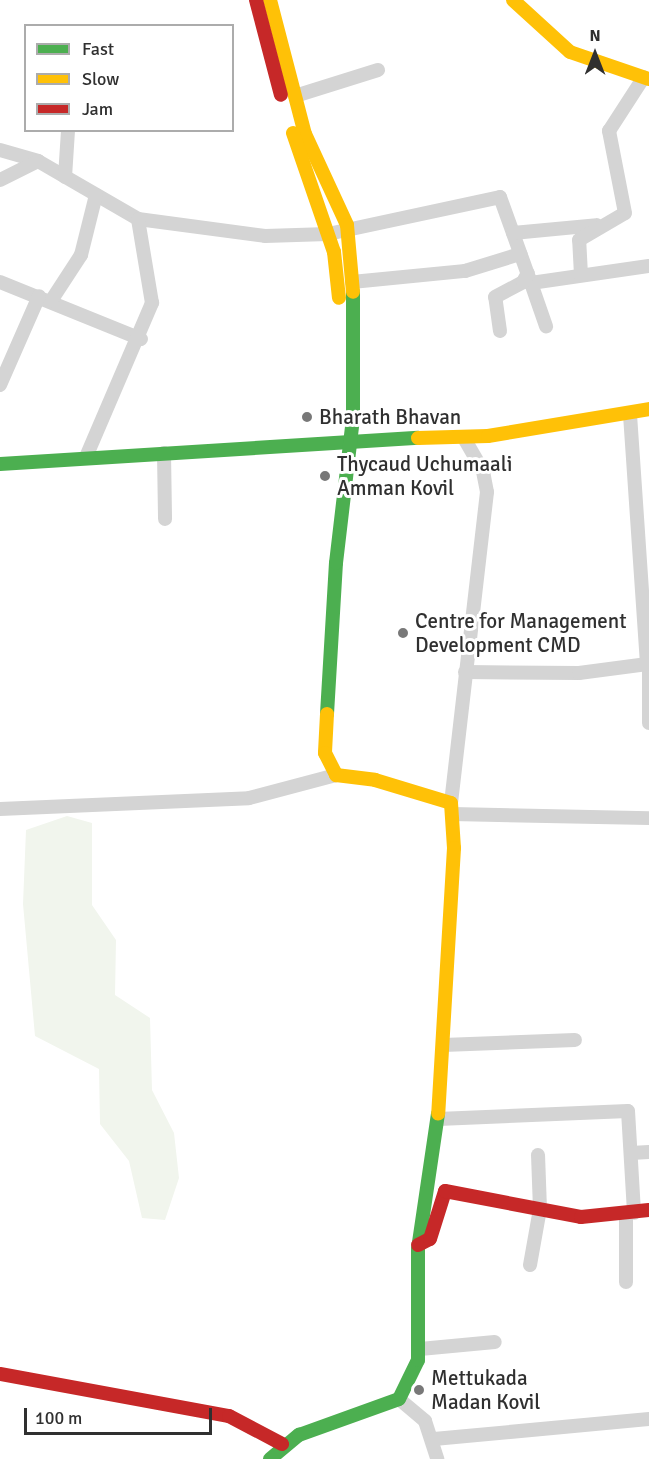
<!DOCTYPE html>
<style>
body{margin:0}
#map{position:relative;width:649px;height:1459px;overflow:hidden;background:#fff;font-family:Signika,sans-serif}
div>[style]{position:absolute}
[style*='--x']{left:calc(var(--x)*1px);top:calc(var(--y)*1px);width:calc(var(--w)*1px);rotate:calc(var(--a)*1deg)}
.green>*{inset:0;background:#f1f5ed}
.street>*{height:14px;margin:-7px;padding:0 7px;transform-origin:7px;border-radius:7px;background:#d4d4d4}
.fast>*{height:14px;margin:-7px;padding:0 7px;transform-origin:7px;border-radius:7px;background:#4caf50}
.slow>*{height:14px;margin:-7px;padding:0 7px;transform-origin:7px;border-radius:7px;background:#ffc107}
.jam>*{height:14px;margin:-7px;padding:0 7px;transform-origin:7px;border-radius:7px;background:#c62828}
.dots>*{width:16px;height:16px;translate:-50% -50%;box-sizing:border-box;border:3px solid #fff;border-radius:50%}
span{translate:-50% -50%;white-space:nowrap;text-align:center;line-height:1.15;-webkit-text-stroke:6px #fff;paint-order:stroke}
.poi-label{font-size:21px;color:#303030}
.left{translate:0 -50%;text-align:left}
.legend{position:absolute;left:24px;top:24px;width:210px;height:108px;box-sizing:border-box;background:#fff;border:2px solid #acacac;margin:0;padding:8px 10px;list-style:none;font-size:18px;color:#303030}
.legend li{display:flex;align-items:center;gap:12px;height:30px}
.legend b{width:30px;border:2px solid #acacac}
.north{position:absolute;left:565px;top:24px;width:60px;height:60px;-webkit-text-stroke:4px #fff;paint-order:stroke;rotate:0deg;font-size:16px;font-weight:700;line-height:24px;text-align:center;color:#303030}
.north::after{content:'';display:block;margin:auto;width:21px;height:27px;background:#303030;clip-path:polygon(50% 0,100% 100%,50% 72%,0 100%)}
.scale{position:absolute;left:24px;top:1408px;width:188px;height:27px;box-sizing:border-box;border:3px solid #303030;border-top:0;padding-left:8px;font-size:18px;line-height:21px;white-space:nowrap;color:#303030;-webkit-text-stroke:4px #fff;paint-order:stroke}
</style>
<div id="map">
<div class="green">
<i style="clip-path:polygon(67px 816px,92px 823px,92px 905px,116px 940px,115px 995px,150px 1018px,152px 1090px,174px 1133px,179px 1178px,165px 1220px,142px 1218px,129px 1161px,100px 1124px,99px 1069px,35px 1036px,23px 904px,26px 830px)"></i>
</div>
<div class="street">
<i style="--x:295;--y:96;--w:87;--a:-17.4"></i>
<i style="--x:0;--y:150;--w:40;--a:16"></i>
<i style="--x:38;--y:161;--w:116;--a:30.1"></i>
<i style="--x:138;--y:219;--w:128;--a:7.6"></i>
<i style="--x:265;--y:236;--w:63;--a:-1.8"></i>
<i style="--x:328;--y:234;--w:176;--a:-12.1"></i>
<i style="--x:500;--y:197;--w:91;--a:70.2"></i>
<i style="--x:531;--y:283;--w:119;--a:-8.2"></i>
<i style="--x:65;--y:177;--w:47;--a:-86.3"></i>
<i style="--x:0;--y:180;--w:42;--a:-26.6"></i>
<i style="--x:513;--y:233;--w:84;--a:-5.4"></i>
<i style="--x:581;--y:275;--w:35;--a:-93"></i>
<i style="--x:579;--y:240;--w:53;--a:-30.4"></i>
<i style="--x:625;--y:213;--w:84;--a:-101"></i>
<i style="--x:609;--y:131;--w:64;--a:-57.1"></i>
<i style="--x:0;--y:282;--w:152;--a:22"></i>
<i style="--x:352;--y:282;--w:114;--a:-5.6"></i>
<i style="--x:465;--y:271;--w:58;--a:-17.2"></i>
<i style="--x:531;--y:283;--w:46;--a:70.8"></i>
<i style="--x:51;--y:301;--w:55;--a:-56.9"></i>
<i style="--x:81;--y:255;--w:62;--a:-76"></i>
<i style="--x:500;--y:331;--w:34;--a:-98"></i>
<i style="--x:495;--y:297;--w:32;--a:-28"></i>
<i style="--x:523;--y:282;--w:10;--a:-61"></i>
<i style="--x:0;--y:385;--w:97;--a:-66.3"></i>
<i style="--x:164;--y:453;--w:66;--a:89.1"></i>
<i style="--x:86;--y:457;--w:168;--a:-66.8"></i>
<i style="--x:152;--y:303;--w:85;--a:-99.5"></i>
<i style="--x:649;--y:664;--w:59;--a:90"></i>
<i style="--x:465;--y:672;--w:114;--a:0.5"></i>
<i style="--x:579;--y:673;--w:69;--a:-7.5"></i>
<i style="--x:647;--y:664;--w:249;--a:-93.9"></i>
<i style="--x:451;--y:803;--w:313;--a:-83.4"></i>
<i style="--x:487;--y:492;--w:21;--a:-101"></i>
<i style="--x:483;--y:471;--w:39;--a:-120"></i>
<i style="--x:0;--y:809;--w:249;--a:-2.5"></i>
<i style="--x:249;--y:798;--w:90;--a:-14.8"></i>
<i style="--x:452;--y:814;--w:197;--a:1.2"></i>
<i style="--x:443;--y:1045;--w:132;--a:-2.2"></i>
<i style="--x:438;--y:1119;--w:190;--a:-2.4"></i>
<i style="--x:628;--y:1111;--w:102;--a:86.6"></i>
<i style="--x:631;--y:1153;--w:18;--a:-3"></i>
<i style="--x:626;--y:1214;--w:68;--a:90"></i>
<i style="--x:530;--y:1265;--w:57;--a:-79.9"></i>
<i style="--x:540;--y:1209;--w:54;--a:-92.1"></i>
<i style="--x:420;--y:1349;--w:75;--a:-5.3"></i>
<i style="--x:399;--y:1399;--w:34;--a:40"></i>
<i style="--x:425;--y:1421;--w:40;--a:72"></i>
<i style="--x:434;--y:1439;--w:216;--a:-5.3"></i>
</div>
<div class="fast">
<i style="--x:0;--y:464;--w:419;--a:-3.6"></i>
<i style="--x:327;--y:714;--w:151;--a:-86.6"></i>
<i style="--x:336;--y:563;--w:146;--a:-83.3"></i>
<i style="--x:353;--y:418;--w:126;--a:-90"></i>
<i style="--x:270;--y:1459;--w:38;--a:-40"></i>
<i style="--x:299;--y:1435;--w:106;--a:-19.8"></i>
<i style="--x:399;--y:1399;--w:43;--a:-64"></i>
<i style="--x:418;--y:1360;--w:111;--a:-90"></i>
<i style="--x:418;--y:1249;--w:136;--a:-81.6"></i>
</div>
<div class="slow">
<i style="--x:270;--y:0;--w:138;--a:75.4"></i>
<i style="--x:305;--y:134;--w:100;--a:65.2"></i>
<i style="--x:347;--y:225;--w:67;--a:84.9"></i>
<i style="--x:513;--y:0;--w:77;--a:42.4"></i>
<i style="--x:570;--y:52;--w:83;--a:18.9"></i>
<i style="--x:293;--y:133;--w:126;--a:71"></i>
<i style="--x:334;--y:252;--w:46;--a:83.8"></i>
<i style="--x:418;--y:438;--w:70;--a:-1.6"></i>
<i style="--x:488;--y:436;--w:163;--a:-9.5"></i>
<i style="--x:327;--y:714;--w:39;--a:93"></i>
<i style="--x:325;--y:753;--w:25;--a:63"></i>
<i style="--x:336;--y:775;--w:39;--a:7"></i>
<i style="--x:375;--y:780;--w:79;--a:16.8"></i>
<i style="--x:451;--y:803;--w:45;--a:86.2"></i>
<i style="--x:454;--y:848;--w:266;--a:93.4"></i>
</div>
<div class="jam">
<i style="--x:256;--y:0;--w:98;--a:75.3"></i>
<i style="--x:418;--y:1245;--w:13;--a:-27"></i>
<i style="--x:430;--y:1239;--w:50;--a:-72.6"></i>
<i style="--x:445;--y:1191;--w:138;--a:10.8"></i>
<i style="--x:581;--y:1217;--w:68;--a:-5.9"></i>
<i style="--x:0;--y:1374;--w:233;--a:10.4"></i>
<i style="--x:229;--y:1416;--w:60;--a:27.8"></i>
</div>
<div class="dots">
<i style="left:307px;top:417px;background:#787878"></i>
<i style="left:325px;top:476px;background:#787878"></i>
<i style="left:403px;top:633px;background:#787878"></i>
<i style="left:419px;top:1390px;background:#787878"></i>
</div>
<div class="poi-label">
<span class="left" style="left:319px;top:417px">Bharath Bhavan</span>
<span class="left" style="left:337px;top:476px">Thycaud Uchumaali<br>Amman Kovil</span>
<span class="left" style="left:415px;top:633px">Centre for Management<br>Development CMD</span>
<span class="left" style="left:431px;top:1390px">Mettukada<br>Madan Kovil</span>
</div>
<ul class="legend">
<li><b style="height:8px;background:#4caf50"></b>Fast</li>
<li><b style="height:8px;background:#ffc107"></b>Slow</li>
<li><b style="height:8px;background:#c62828"></b>Jam</li>
</ul>
<div class="north">N</div>
<div class="scale">100 m</div>
</div>
